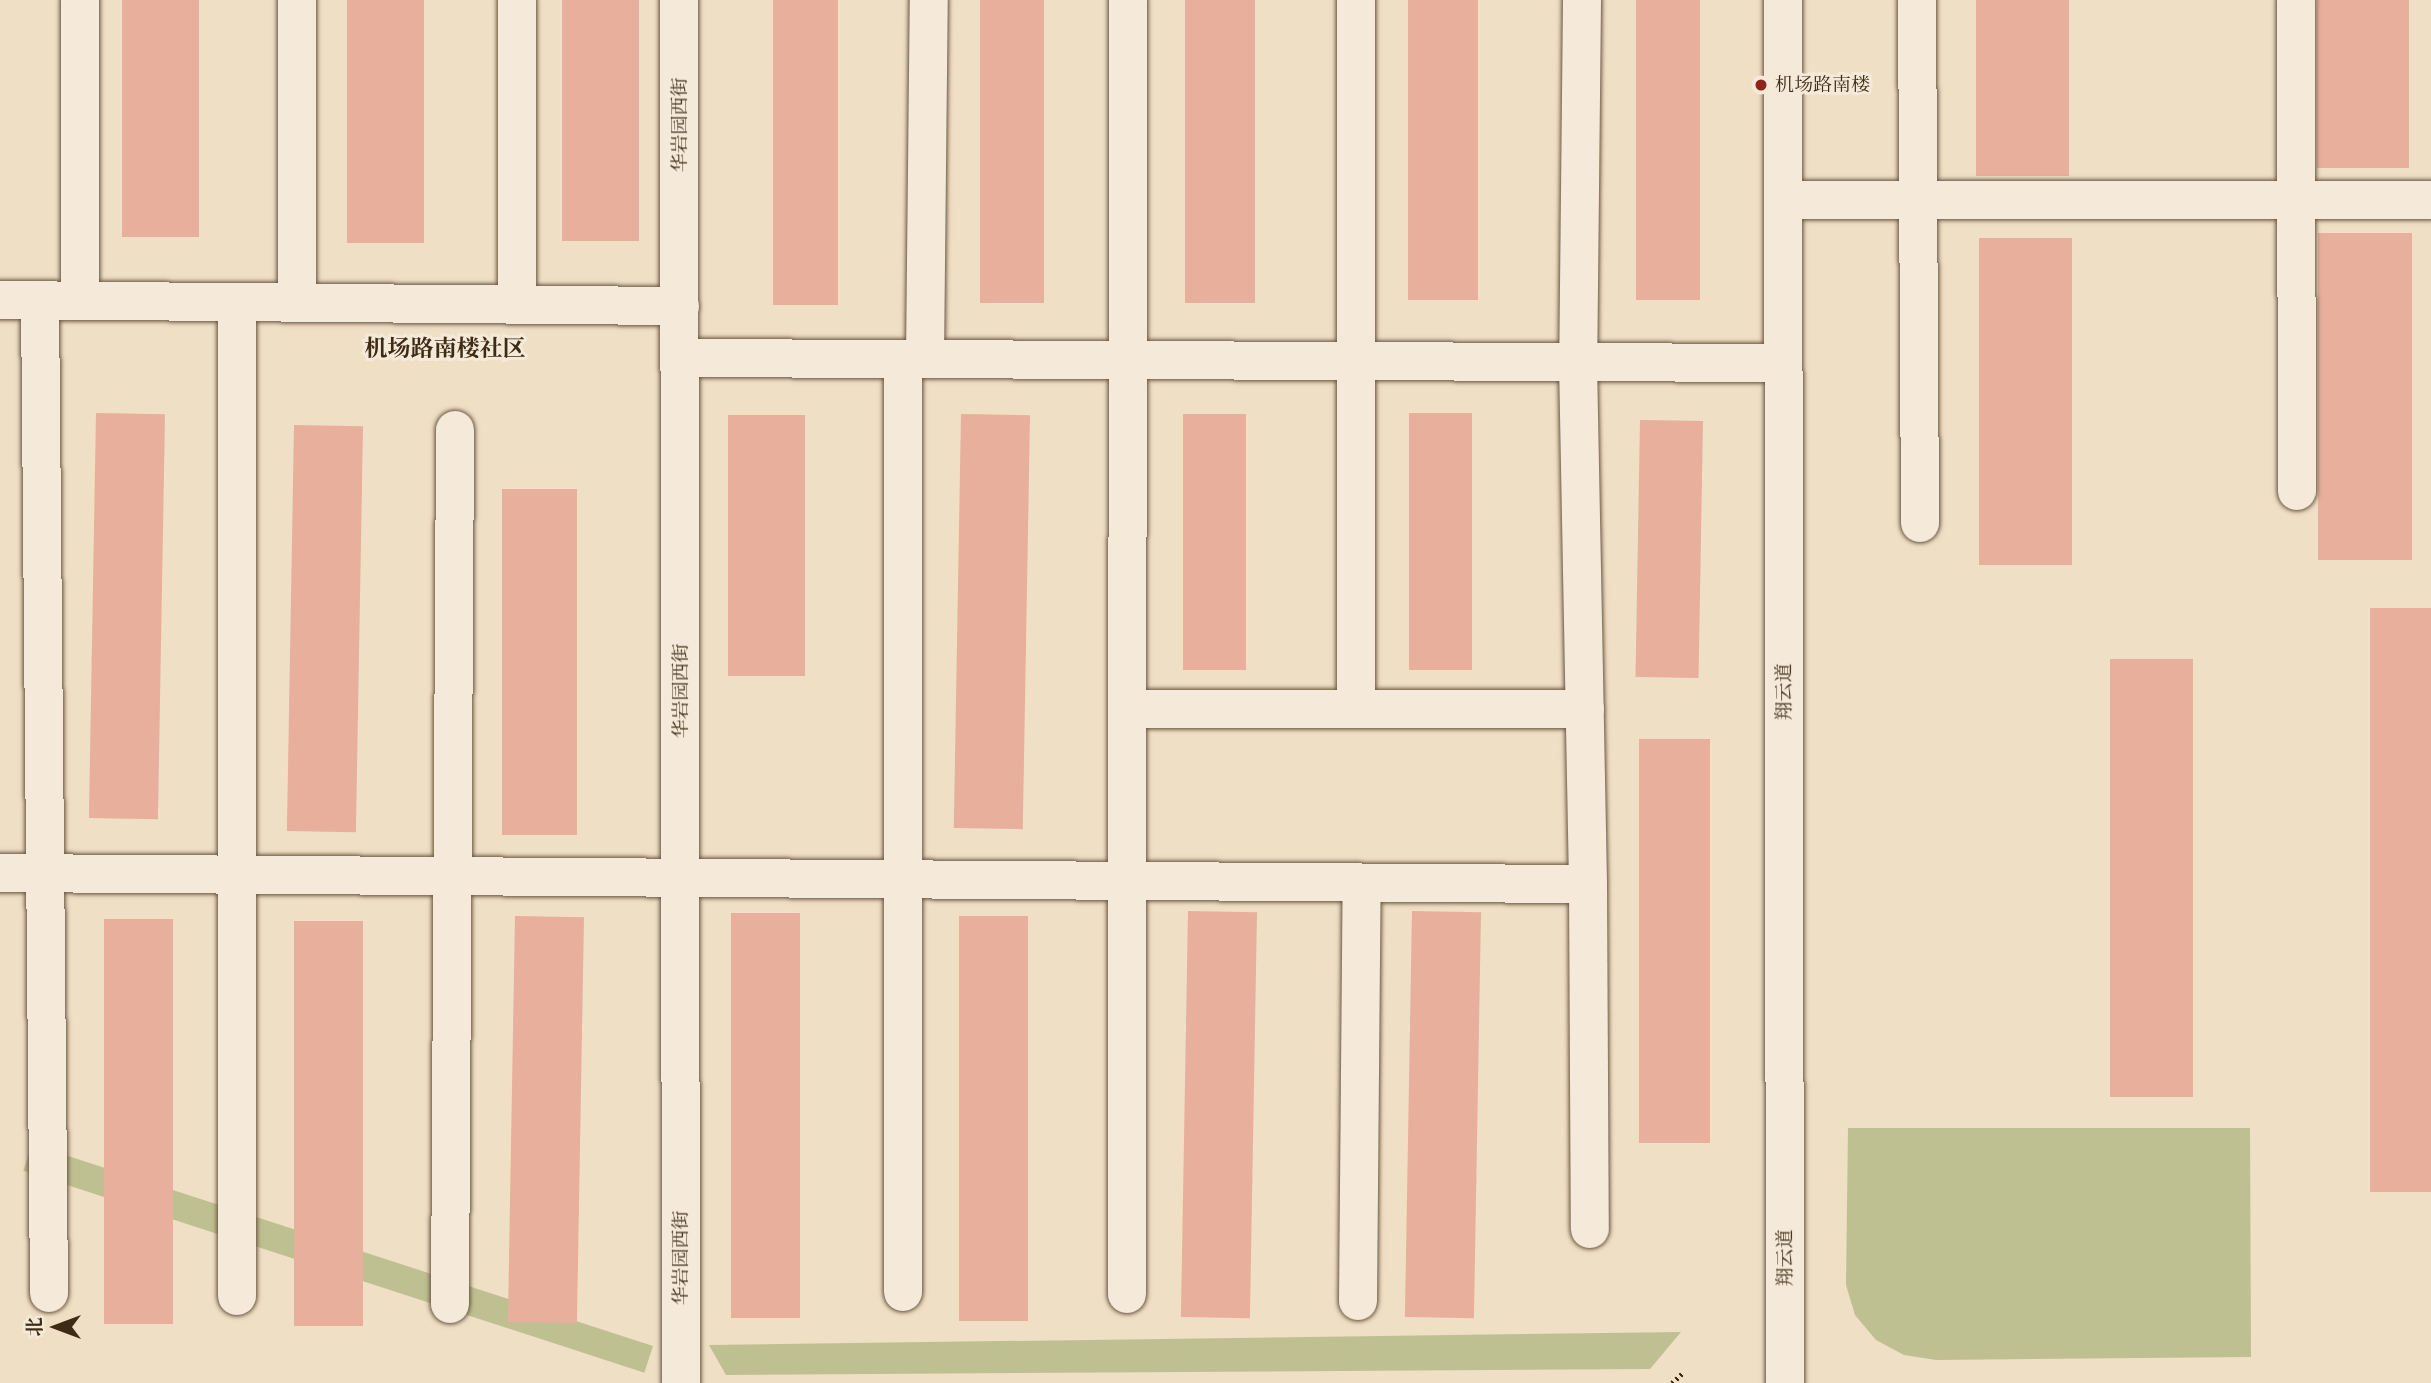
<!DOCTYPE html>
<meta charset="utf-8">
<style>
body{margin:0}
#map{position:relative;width:2431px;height:1383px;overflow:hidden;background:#efdfc5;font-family:"Libre Caslon Text","Noto Serif SC",serif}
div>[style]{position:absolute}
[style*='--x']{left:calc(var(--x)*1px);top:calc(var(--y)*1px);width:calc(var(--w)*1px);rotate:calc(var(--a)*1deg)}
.green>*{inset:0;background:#bfc091;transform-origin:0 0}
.building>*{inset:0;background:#e7af9c;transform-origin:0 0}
.path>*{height:4.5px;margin-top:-2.25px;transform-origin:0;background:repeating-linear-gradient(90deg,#3d2b16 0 2px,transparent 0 5.5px)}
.roads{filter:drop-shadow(0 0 2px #6a5842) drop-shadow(0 0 2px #6a5842)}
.minor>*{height:38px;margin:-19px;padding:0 19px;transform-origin:19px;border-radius:19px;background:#f5ead9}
.dots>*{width:19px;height:19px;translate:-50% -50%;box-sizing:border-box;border:4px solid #f5ead9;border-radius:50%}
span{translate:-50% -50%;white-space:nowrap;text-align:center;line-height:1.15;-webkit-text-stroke:6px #f5ead9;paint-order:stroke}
.poi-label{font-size:19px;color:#3d2b16}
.left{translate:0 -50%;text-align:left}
.street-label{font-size:19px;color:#3d2b16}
.quarter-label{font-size:23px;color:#3d2b16;font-weight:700}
.north{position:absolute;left:21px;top:1292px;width:70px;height:70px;-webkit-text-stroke:5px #f5ead9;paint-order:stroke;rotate:270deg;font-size:19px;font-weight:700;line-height:28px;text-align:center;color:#3d2b16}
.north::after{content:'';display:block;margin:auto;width:24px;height:32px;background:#3d2b16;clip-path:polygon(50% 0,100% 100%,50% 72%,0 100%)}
</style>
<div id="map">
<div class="green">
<i style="clip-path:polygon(1848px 1128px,2250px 1128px,2251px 1357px,1936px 1360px,1904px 1355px,1876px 1340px,1855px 1315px,1846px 1285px)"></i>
<i style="clip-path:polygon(1681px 1332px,1650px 1369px,726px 1375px,709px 1345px)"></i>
<i style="left:653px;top:1346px;width:28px;height:653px;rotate:108deg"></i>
</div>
<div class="building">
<i style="left:122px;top:0;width:77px;height:237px"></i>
<i style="left:347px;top:0;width:77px;height:243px"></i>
<i style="left:562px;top:0;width:77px;height:241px"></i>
<i style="left:773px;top:0;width:65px;height:305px"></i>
<i style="left:980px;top:0;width:64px;height:303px"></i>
<i style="left:1185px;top:0;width:70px;height:303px"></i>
<i style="left:1408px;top:0;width:70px;height:300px"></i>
<i style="left:1636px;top:0;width:64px;height:300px"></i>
<i style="left:1976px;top:0;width:93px;height:176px"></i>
<i style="left:2317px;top:0;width:92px;height:168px"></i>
<i style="left:2318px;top:233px;width:94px;height:327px"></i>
<i style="left:1979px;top:238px;width:93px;height:327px"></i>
<i style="left:96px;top:413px;width:69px;height:405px;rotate:1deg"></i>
<i style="left:1409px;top:413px;width:63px;height:257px"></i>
<i style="left:961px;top:414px;width:69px;height:414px;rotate:1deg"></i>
<i style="left:1183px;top:414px;width:63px;height:256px"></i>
<i style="left:728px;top:415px;width:77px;height:261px"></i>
<i style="left:1640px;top:420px;width:63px;height:257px;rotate:1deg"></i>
<i style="left:294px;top:425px;width:69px;height:406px;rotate:1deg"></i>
<i style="left:502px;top:489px;width:75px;height:346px"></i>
<i style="left:2431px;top:608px;width:584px;height:61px;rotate:90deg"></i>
<i style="left:2110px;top:659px;width:83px;height:438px"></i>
<i style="left:1639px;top:739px;width:71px;height:404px"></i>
<i style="left:1188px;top:911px;width:69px;height:406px;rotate:1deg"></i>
<i style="left:1412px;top:911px;width:69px;height:406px;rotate:1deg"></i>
<i style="left:731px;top:913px;width:69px;height:405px"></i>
<i style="left:515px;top:916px;width:69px;height:406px;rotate:1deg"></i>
<i style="left:959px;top:916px;width:69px;height:405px"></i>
<i style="left:104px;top:919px;width:69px;height:405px"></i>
<i style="left:294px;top:921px;width:69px;height:405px"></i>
</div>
<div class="path">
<i style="--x:1672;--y:1383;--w:16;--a:-43"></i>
</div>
<div class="roads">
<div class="minor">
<i style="--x:80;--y:0;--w:301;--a:90"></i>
<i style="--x:679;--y:0;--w:1383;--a:89.92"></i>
<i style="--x:1582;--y:0;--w:362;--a:90.6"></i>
<i style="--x:1578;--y:362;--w:522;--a:88.9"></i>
<i style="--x:1783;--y:0;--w:1383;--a:89.92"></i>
<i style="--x:1917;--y:0;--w:523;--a:89.67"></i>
<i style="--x:2296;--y:0;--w:491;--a:89.9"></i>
<i style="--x:1783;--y:200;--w:648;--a:0"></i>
<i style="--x:0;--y:300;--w:680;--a:0.51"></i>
<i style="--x:40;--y:301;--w:992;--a:89.48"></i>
<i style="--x:237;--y:302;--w:994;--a:90"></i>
<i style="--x:297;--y:303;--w:303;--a:-90"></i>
<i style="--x:517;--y:304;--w:304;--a:-90"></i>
<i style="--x:680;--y:358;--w:1103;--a:0.26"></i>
<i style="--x:903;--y:359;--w:933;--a:90"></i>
<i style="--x:925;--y:359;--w:359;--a:-89.4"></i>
<i style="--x:1129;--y:709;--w:456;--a:0"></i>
<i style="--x:1356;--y:709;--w:709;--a:-90"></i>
<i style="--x:0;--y:873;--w:1588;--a:0.4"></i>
<i style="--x:1588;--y:884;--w:345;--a:89.7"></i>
<i style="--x:1127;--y:1294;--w:1294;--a:-89.96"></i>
<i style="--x:1358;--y:1301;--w:418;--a:-89.5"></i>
<i style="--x:450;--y:1304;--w:874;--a:-89.67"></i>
</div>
</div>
<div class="dots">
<i style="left:1761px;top:85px;background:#8f2418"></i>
</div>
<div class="poi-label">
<span class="left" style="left:1775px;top:85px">机场路南楼</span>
</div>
<div class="street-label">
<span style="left:680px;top:125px;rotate:-90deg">华岩园西街</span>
<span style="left:681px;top:691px;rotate:-90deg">华岩园西街</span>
<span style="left:1784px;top:692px;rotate:-90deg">翔云道</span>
<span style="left:681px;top:1258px;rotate:-90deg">华岩园西街</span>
<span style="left:1785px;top:1258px;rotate:-90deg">翔云道</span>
</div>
<div class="quarter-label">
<span style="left:445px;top:348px">机场路南楼社区</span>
</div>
<div class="north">北</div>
</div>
